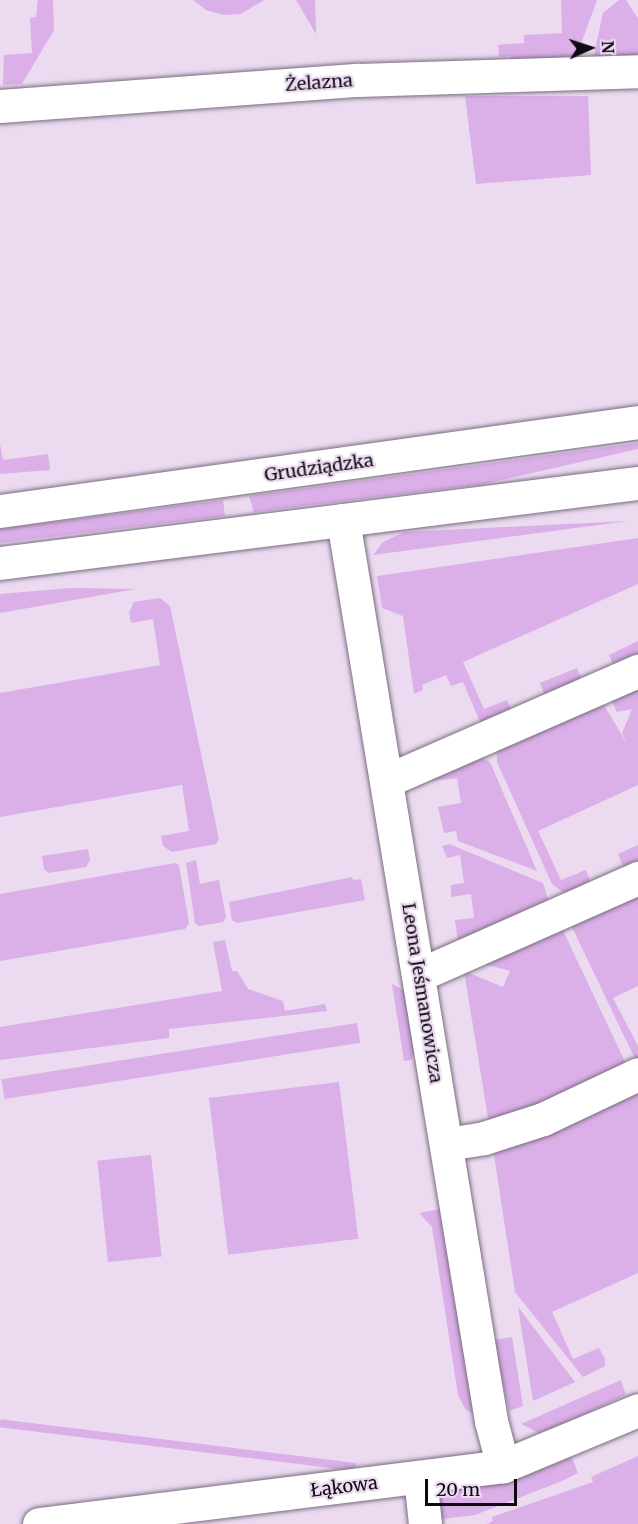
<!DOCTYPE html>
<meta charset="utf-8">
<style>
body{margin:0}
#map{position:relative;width:638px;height:1524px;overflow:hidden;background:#ebdaf0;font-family:Merriweather,serif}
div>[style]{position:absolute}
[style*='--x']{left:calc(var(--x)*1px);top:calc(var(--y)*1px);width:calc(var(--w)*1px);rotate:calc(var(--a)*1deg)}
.green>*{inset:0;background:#dbafe8;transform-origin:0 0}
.roads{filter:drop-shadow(0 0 2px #7b6d80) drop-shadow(0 0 2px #7b6d80)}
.street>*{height:33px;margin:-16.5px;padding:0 16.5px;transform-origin:16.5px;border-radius:16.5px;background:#fff}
.primary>*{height:33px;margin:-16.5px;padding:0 16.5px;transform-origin:16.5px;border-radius:16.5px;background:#fff}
span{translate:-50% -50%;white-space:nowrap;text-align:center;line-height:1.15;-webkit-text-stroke:4.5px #ebdaf0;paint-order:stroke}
.street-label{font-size:18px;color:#0f0a11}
.north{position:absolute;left:560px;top:18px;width:60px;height:60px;-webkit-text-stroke:4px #ebdaf0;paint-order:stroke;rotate:87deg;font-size:16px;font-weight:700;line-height:24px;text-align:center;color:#0f0a11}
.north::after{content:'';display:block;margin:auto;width:21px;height:27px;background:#0f0a11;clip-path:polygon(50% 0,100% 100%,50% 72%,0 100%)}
.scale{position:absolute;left:425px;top:1479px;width:92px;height:27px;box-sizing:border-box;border:3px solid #0f0a11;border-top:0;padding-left:8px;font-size:18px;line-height:21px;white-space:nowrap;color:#0f0a11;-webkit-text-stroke:4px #ebdaf0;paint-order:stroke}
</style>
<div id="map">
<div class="green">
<i style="clip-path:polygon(38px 0,53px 0,54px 30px,22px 84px,3px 85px,4px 55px,32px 53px,30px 18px,36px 17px)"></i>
<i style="clip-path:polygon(193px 0,264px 0,241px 14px,224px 15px,206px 10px)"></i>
<i style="clip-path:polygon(296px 0,315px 0,316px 34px)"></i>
<i style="clip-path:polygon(561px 0,597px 0,575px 60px,511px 62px,511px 56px,499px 57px,498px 45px,524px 43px,524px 35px,562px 33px)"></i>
<i style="clip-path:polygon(619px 0,626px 0,638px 19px,638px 58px,593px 59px,603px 13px)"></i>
<i style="clip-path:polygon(465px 96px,588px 96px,591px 175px,476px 184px)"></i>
<i style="clip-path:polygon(638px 443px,638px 449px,484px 484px,254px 512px,249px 496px)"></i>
<i style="clip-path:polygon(0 444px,3px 460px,48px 454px,50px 470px,0 474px)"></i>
<i style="clip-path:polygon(223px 500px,225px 516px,0 543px,0 529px)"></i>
<i style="clip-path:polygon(628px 521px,373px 555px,383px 542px,404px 532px)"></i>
<i style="clip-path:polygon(638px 538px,638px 584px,463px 662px,484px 709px,507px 700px,515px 717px,484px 731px,463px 682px,451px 686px,446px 675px,422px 685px,423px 690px,414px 694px,403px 616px,382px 608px,377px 576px)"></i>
<i style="clip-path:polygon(71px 588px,136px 589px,0 613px,0 594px)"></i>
<i style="clip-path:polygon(160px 598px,170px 606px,219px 839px,216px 844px,172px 852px,163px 846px,161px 836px,189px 831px,182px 785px,0 817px,0 693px,160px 665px,153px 619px,131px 623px,129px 612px,134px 602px)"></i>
<i style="clip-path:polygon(638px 641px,638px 661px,616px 671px,609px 655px)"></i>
<i style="left:577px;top:668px;width:18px;height:40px;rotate:68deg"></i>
<i style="clip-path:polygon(638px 685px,638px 785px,538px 831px,561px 880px,586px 870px,591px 883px,564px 893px,552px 884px,497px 762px,497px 748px,602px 702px,628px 745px,622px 733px,632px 709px,617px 712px,610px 698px)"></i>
<i style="clip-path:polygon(480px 757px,490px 762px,537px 871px,458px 841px,456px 831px,444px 833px,438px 807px,461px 803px,457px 778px,430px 781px,431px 777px)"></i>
<i style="clip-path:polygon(449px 844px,543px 883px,549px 903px,458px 943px,455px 920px,474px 918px,471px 894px,451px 897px,451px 885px,464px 883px,460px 855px,447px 858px,442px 846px)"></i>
<i style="clip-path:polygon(638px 845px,638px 863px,624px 869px,618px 854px)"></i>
<i style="clip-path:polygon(88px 849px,90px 860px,86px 867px,49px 873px,44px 869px,42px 856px)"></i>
<i style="clip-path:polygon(196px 860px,200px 884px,219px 880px,226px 917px,223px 922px,199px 926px,195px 923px,186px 863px)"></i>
<i style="clip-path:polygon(175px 863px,179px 865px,189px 923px,185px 929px,0 961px,0 894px)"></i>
<i style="clip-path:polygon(352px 877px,353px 880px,361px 879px,365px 900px,237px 923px,232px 920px,229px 902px)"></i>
<i style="clip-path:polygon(638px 886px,638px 986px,613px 998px,638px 1046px,638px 1065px,570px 923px)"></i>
<i style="clip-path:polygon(560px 924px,626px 1064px,623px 1071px,489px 1124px,464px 971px,503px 987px,510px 971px,476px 962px)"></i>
<i style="clip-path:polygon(225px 940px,232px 971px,237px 971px,248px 989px,283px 1001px,285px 1011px,325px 1004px,327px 1011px,169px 1029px,169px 1038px,0 1060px,0 1027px,222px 991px,213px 942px)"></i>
<i style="clip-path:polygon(392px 984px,405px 991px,415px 1052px,411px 1060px,404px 1061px)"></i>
<i style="left:357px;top:1023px;width:20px;height:360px;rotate:81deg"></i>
<i style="left:339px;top:1082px;width:158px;height:131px;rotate:83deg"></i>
<i style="clip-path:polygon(638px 1090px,638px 1273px,552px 1312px,573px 1359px,599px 1348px,605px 1359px,605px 1366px,583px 1377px,515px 1292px,494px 1155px,495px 1150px)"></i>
<i style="left:151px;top:1155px;width:102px;height:54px;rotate:84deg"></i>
<i style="clip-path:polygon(441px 1209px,471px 1397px,473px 1414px,465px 1409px,458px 1395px,432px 1227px,419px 1213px)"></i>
<i style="clip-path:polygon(518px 1307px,575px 1382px,533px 1401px)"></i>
<i style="clip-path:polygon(512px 1337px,523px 1406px,509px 1411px,493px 1340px)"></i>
<i style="clip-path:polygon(621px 1380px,626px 1395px,566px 1423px,539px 1433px,521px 1424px)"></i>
<i style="clip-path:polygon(570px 1453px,578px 1473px,562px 1481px,475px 1515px,441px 1519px,436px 1512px,440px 1489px)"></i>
<i style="clip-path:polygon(638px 1456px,638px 1524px,487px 1524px,493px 1521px,492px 1517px,593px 1482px,591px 1477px)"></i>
<i style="left:356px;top:1463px;width:8px;height:358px;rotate:97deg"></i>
</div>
<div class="roads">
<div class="street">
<i style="--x:0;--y:106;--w:359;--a:-4.2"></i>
<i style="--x:358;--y:80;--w:280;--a:-1.8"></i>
<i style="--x:343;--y:520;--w:913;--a:80.67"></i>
<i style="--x:491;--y:1421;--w:47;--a:75.1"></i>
<i style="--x:388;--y:780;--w:273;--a:-23.6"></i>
<i style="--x:419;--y:975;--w:240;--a:-23.9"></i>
<i style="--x:447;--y:1144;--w:37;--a:-9"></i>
<i style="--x:484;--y:1138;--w:62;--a:-17.9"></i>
<i style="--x:543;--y:1119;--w:105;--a:-25.3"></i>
<i style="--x:420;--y:1477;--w:47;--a:83.9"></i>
<i style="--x:39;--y:1524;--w:468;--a:-7.1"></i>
<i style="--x:503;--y:1466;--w:146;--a:-22.5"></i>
</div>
<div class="primary">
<i style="--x:0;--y:511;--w:644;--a:-7.94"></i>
<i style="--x:0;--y:563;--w:643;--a:-7.15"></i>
</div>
</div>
<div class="street-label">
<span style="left:319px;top:83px;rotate:-4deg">Żelazna</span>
<span style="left:319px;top:468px;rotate:-8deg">Grudziądzka</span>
<span style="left:422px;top:993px;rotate:81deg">Leona Jeśmanowicza</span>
<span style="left:344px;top:1487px;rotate:-7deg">Łąkowa</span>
</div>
<div class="north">N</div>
<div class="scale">20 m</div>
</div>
